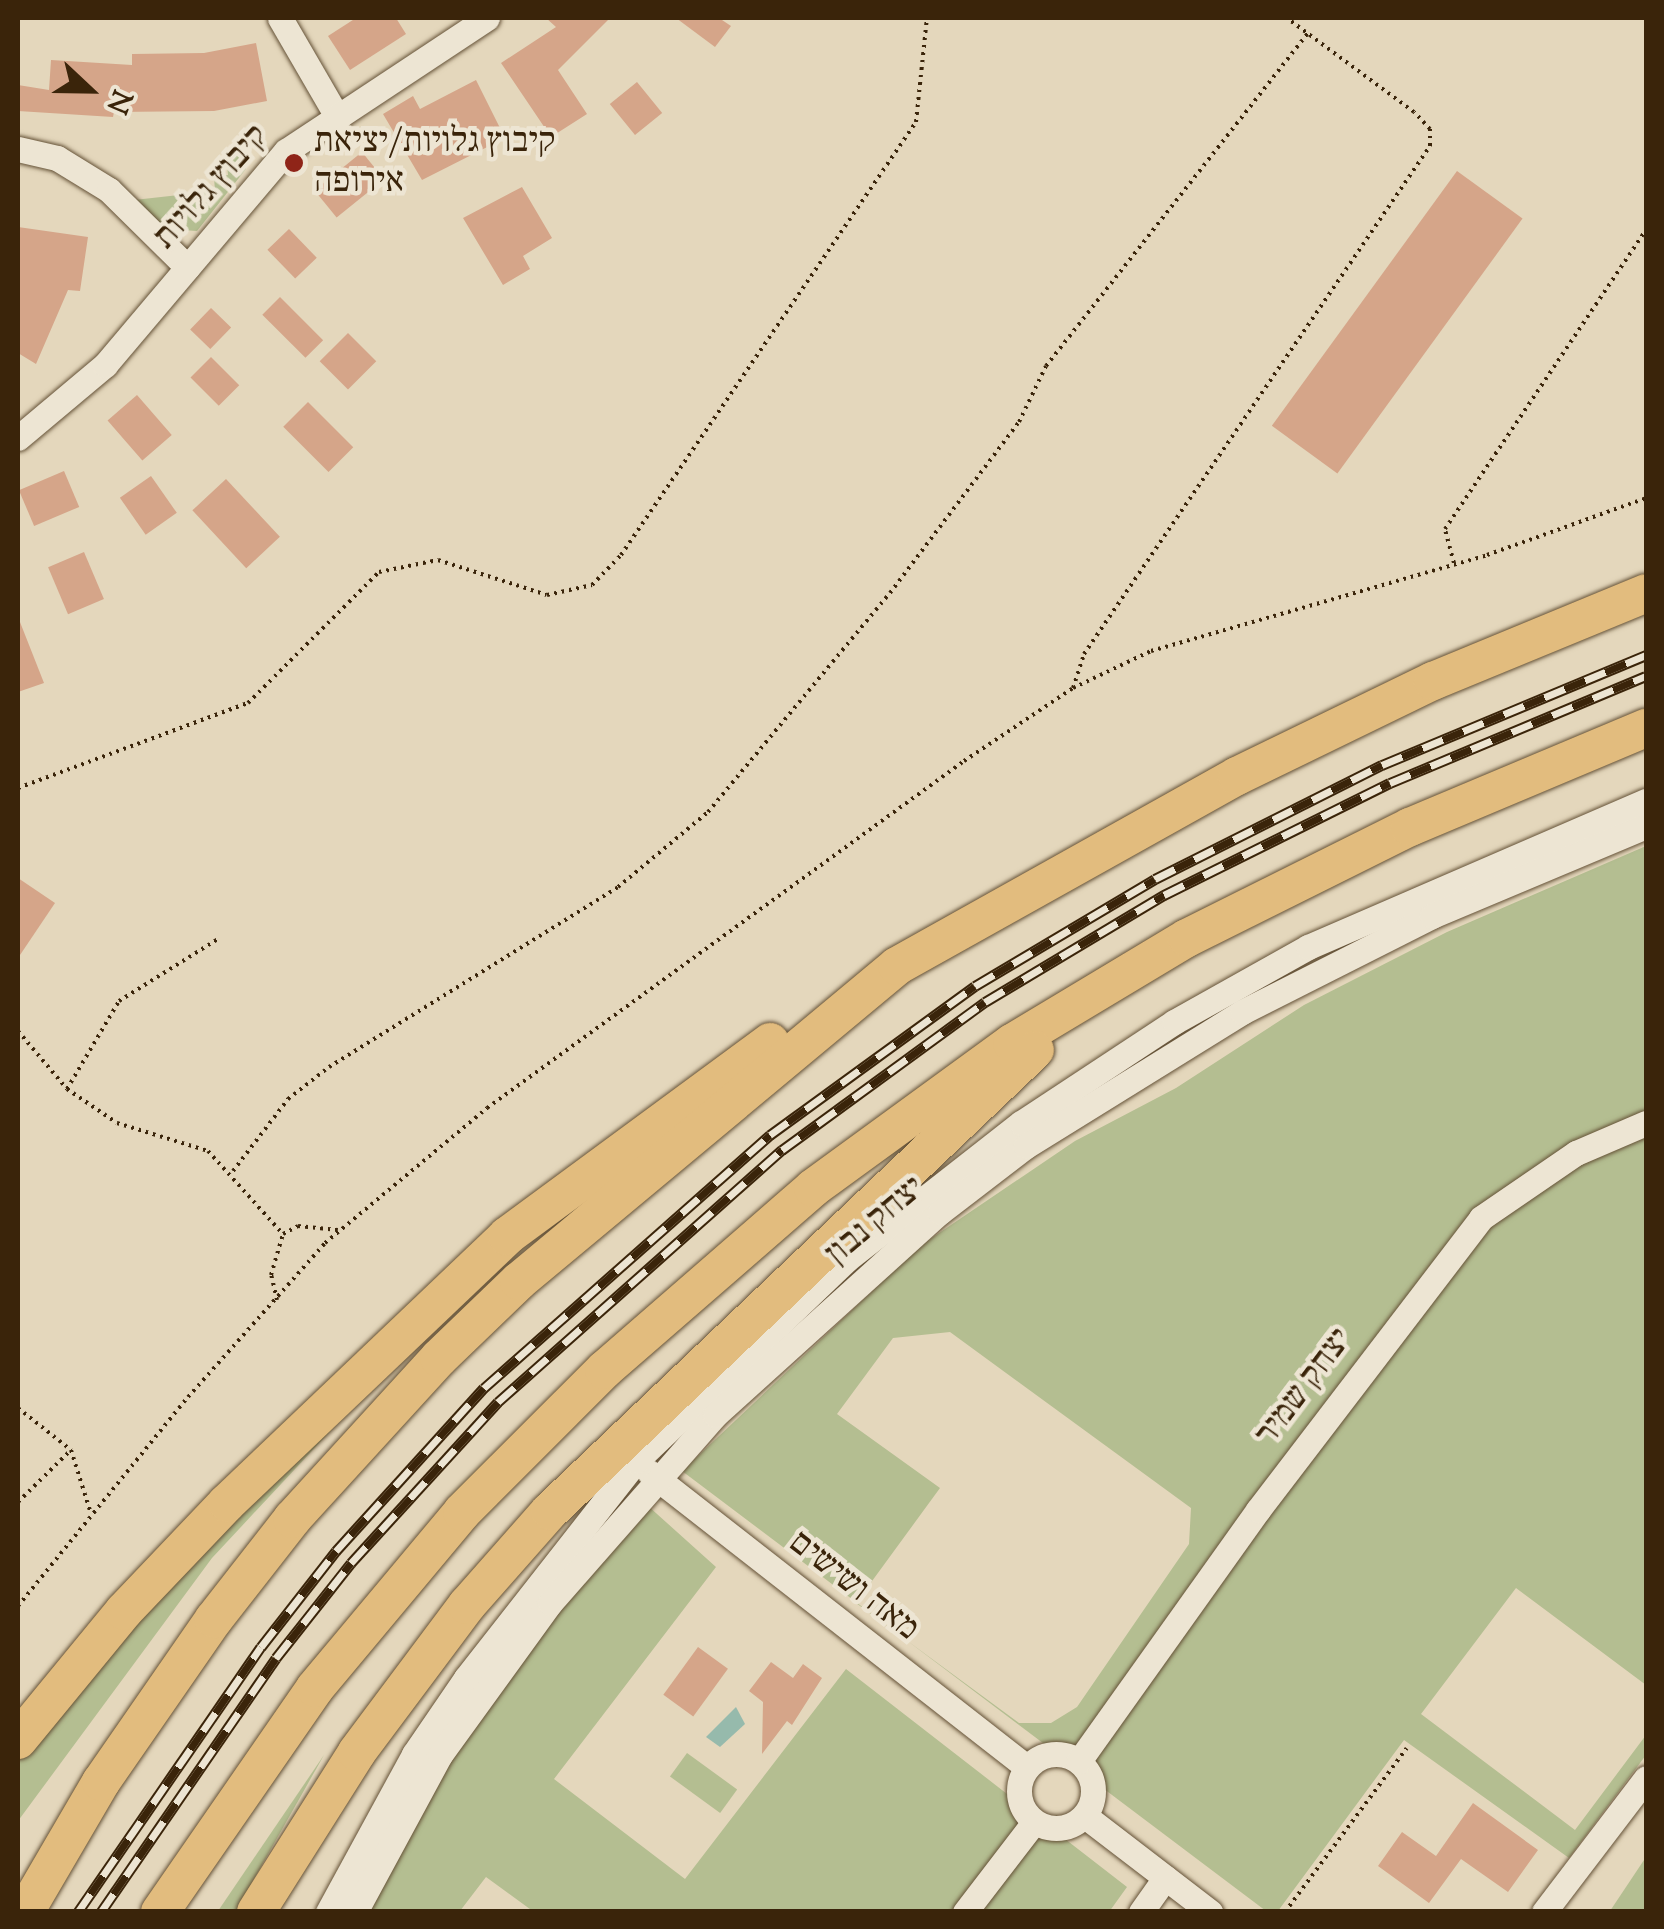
<!DOCTYPE html>
<meta charset="utf-8">
<style>
body{margin:0}
#map{position:relative;width:1664px;height:1929px;overflow:hidden;background:#e4d7bc;font-family:"Sorts Mill Goudy","Frank Ruhl Libre",serif}
div>[style]{position:absolute}
[style*='--x']{left:calc(var(--x)*1px);top:calc(var(--y)*1px);width:calc(var(--w)*1px);rotate:calc(var(--a)*1deg)}
.green>*{inset:0;background:#b4be91;transform-origin:0 0}
.water>*{inset:0;background:#96baac}
.building>*{inset:0;background:#d5a589;transform-origin:0 0}
.path>*{height:4px;margin-top:-2px;transform-origin:0;background:repeating-linear-gradient(90deg,#3a240a 0 2.5px,transparent 0 7.5px)}
.roads{filter:drop-shadow(0 0 2px #645136) drop-shadow(0 0 2px #645136)}
.minor>*{height:25px;margin:-12.5px;padding:0 12.5px;transform-origin:12.5px;border-radius:12.5px;background:#ede5d3}
.minor>.ring{margin:-12.5px;padding:0;box-sizing:content-box;background:none;border:25px solid #ede5d3;border-radius:50%}
.highway>*{height:38px;margin:-19px;padding:0 19px;transform-origin:19px;border-radius:19px;background:#e2bc7e}
.rail>*{height:11px;margin-top:-5.5px;transform-origin:0;background:repeating-linear-gradient(90deg,#ede5d3 0 22px,#3a240a 0 44px);box-sizing:border-box;border-block:2px solid #3a240a}
.dots>*{width:28px;height:28px;translate:-50% -50%;box-sizing:border-box;border:5px solid #ede5d3;border-radius:50%}
span{translate:-50% -50%;white-space:nowrap;text-align:center;line-height:1.15;-webkit-text-stroke:9px #ede5d3;paint-order:stroke}
.poi-label{font-size:35px;color:#3a240a}
.left{translate:0 -50%;text-align:left}
.street-label{font-size:35px;color:#3a240a}
.frame{position:absolute;inset:0;border:20px solid #3a240a;pointer-events:none}
.north{position:absolute;left:40px;top:40px;width:100px;height:100px;-webkit-text-stroke:8px #ede5d3;paint-order:stroke;rotate:112deg;font-size:28px;font-weight:700;line-height:40px;text-align:center;color:#3a240a}
.north::after{content:'';display:block;margin:auto;width:35px;height:45px;background:#3a240a;clip-path:polygon(50% 0,100% 100%,50% 72%,0 100%)}
</style>
<div id="map">
<div class="green">
<i style="clip-path:polygon(244px 152px,246px 169px,197px 231px,166px 229px,134px 200px,215px 191px,214px 177px,228px 175px,226px 153px)"></i>
<i style="clip-path:polygon(evenodd,1646px 846px,1646px 1685px,1516px 1588px,1421px 1714px,1575px 1830px,1646px 1735px,1646px 1755px,1569px 1858px,1404px 1740px,1278px 1911px,1266px 1911px,682px 1471px,920px 1246px,1075px 1141px,1176px 1088px,1304px 1005px,1447px 932px,1646px 846px,950px 1332px,1191px 1508px,1189px 1544px,1077px 1707px,1051px 1723px,1019px 1723px,856px 1603px,940px 1488px,837px 1414px,893px 1338px,950px 1332px)"></i>
<i style="clip-path:polygon(393px 1364px,212px 1558px,18px 1821px,18px 1762px,72px 1695px,134px 1621px)"></i>
<i style="clip-path:polygon(647px 1505px,716px 1567px,554px 1779px,685px 1879px,846px 1669px,1127px 1887px,1109px 1912px,534px 1912px,486px 1877px,460px 1911px,323px 1912px,386px 1797px)"></i>
<i style="left:687px;top:1753px;width:62px;height:29px;rotate:36deg"></i>
<i style="clip-path:polygon(324px 1755px,236px 1911px,218px 1911px)"></i>
<i style="clip-path:polygon(1646px 1857px,1646px 1911px,1610px 1911px)"></i>
</div>
<div class="water">
<i style="clip-path:polygon(736px 1707px,745px 1724px,720px 1747px,706px 1737px)"></i>
</div>
<div class="building">
<i style="clip-path:polygon(356px 18px,396px 18px,406px 34px,350px 70px,328px 36px)"></i>
<i style="clip-path:polygon(546px 18px,610px 18px,558px 70px,587px 114px,551px 137px,501px 63px,556px 27px)"></i>
<i style="clip-path:polygon(676px 18px,719px 18px,731px 26px,715px 47px)"></i>
<i style="clip-path:polygon(256px 43px,267px 101px,214px 111px,114px 112px,113px 117px,18px 111px,18px 85px,49px 90px,51px 60px,132px 65px,132px 54px,204px 53px)"></i>
<i style="clip-path:polygon(476px 80px,505px 138px,422px 180px,383px 114px,413px 96px,420px 109px)"></i>
<i style="left:637px;top:82px;width:40px;height:35px;rotate:51deg"></i>
<i style="left:362px;top:152px;width:35px;height:61px;rotate:51deg"></i>
<i style="left:1457px;top:171px;width:81px;height:315px;rotate:36deg"></i>
<i style="clip-path:polygon(522px 187px,552px 238px,523px 256px,530px 269px,503px 285px,463px 218px)"></i>
<i style="clip-path:polygon(18px 227px,88px 237px,80px 291px,68px 290px,36px 364px,18px 353px)"></i>
<i style="left:289px;top:229px;width:40px;height:30px;rotate:46deg"></i>
<i style="left:280px;top:297px;width:61px;height:25px;rotate:45deg"></i>
<i style="left:211px;top:308px;width:28px;height:30px;rotate:44deg"></i>
<i style="left:348px;top:333px;width:40px;height:40px;rotate:45deg"></i>
<i style="left:211px;top:357px;width:40px;height:29px;rotate:45deg"></i>
<i style="left:137px;top:395px;width:53px;height:39px;rotate:49deg"></i>
<i style="left:308px;top:402px;width:64px;height:35px;rotate:45deg"></i>
<i style="left:64px;top:471px;width:39px;height:49px;rotate:67deg"></i>
<i style="left:151px;top:476px;width:45px;height:38px;rotate:55deg"></i>
<i style="left:226px;top:479px;width:79px;height:46px;rotate:47deg"></i>
<i style="left:84px;top:552px;width:51px;height:39px;rotate:67deg"></i>
<i style="clip-path:polygon(18px 617px,44px 683px,18px 692px)"></i>
<i style="clip-path:polygon(18px 878px,55px 903px,18px 958px)"></i>
<i style="left:698px;top:1647px;width:37px;height:59px;rotate:36deg"></i>
<i style="clip-path:polygon(771px 1662px,793px 1678px,803px 1664px,822px 1678px,792px 1725px,787px 1721px,762px 1754px,763px 1702px,749px 1691px)"></i>
<i style="clip-path:polygon(1473px 1803px,1538px 1850px,1508px 1892px,1461px 1859px,1429px 1903px,1378px 1866px,1402px 1832px,1436px 1856px)"></i>
</div>
<div class="path">
<i style="--x:1454;--y:563;--w:35;--a:-105"></i>
<i style="--x:1445;--y:529;--w:360;--a:-56.1"></i>
<i style="--x:1073;--y:688;--w:36;--a:-72"></i>
<i style="--x:1084;--y:654;--w:615;--a:-55.74"></i>
<i style="--x:1430;--y:146;--w:17;--a:-90"></i>
<i style="--x:1430;--y:129;--w:23;--a:-133"></i>
<i style="--x:1414;--y:112;--w:158;--a:-143.5"></i>
<i style="--x:18;--y:788;--w:245;--a:-20.3"></i>
<i style="--x:248;--y:703;--w:185;--a:-45"></i>
<i style="--x:379;--y:572;--w:60;--a:-11.5"></i>
<i style="--x:438;--y:560;--w:114;--a:17.8"></i>
<i style="--x:547;--y:595;--w:46;--a:-12.5"></i>
<i style="--x:592;--y:585;--w:42;--a:-46"></i>
<i style="--x:621;--y:555;--w:524;--a:-55.73"></i>
<i style="--x:916;--y:122;--w:105;--a:-84"></i>
<i style="--x:18;--y:1031;--w:76;--a:49.8"></i>
<i style="--x:67;--y:1089;--w:60;--a:34.2"></i>
<i style="--x:117;--y:1123;--w:95;--a:17.1"></i>
<i style="--x:208;--y:1151;--w:112;--a:47.9"></i>
<i style="--x:67;--y:1089;--w:102;--a:-59.4"></i>
<i style="--x:119;--y:1001;--w:117;--a:-32.1"></i>
<i style="--x:233;--y:1171;--w:91;--a:-52.6"></i>
<i style="--x:288;--y:1099;--w:52;--a:-38"></i>
<i style="--x:329;--y:1067;--w:340;--a:-31.9"></i>
<i style="--x:618;--y:887;--w:117;--a:-39.8"></i>
<i style="--x:708;--y:812;--w:285;--a:-50.3"></i>
<i style="--x:890;--y:593;--w:214;--a:-53"></i>
<i style="--x:1019;--y:422;--w:62;--a:-64.3"></i>
<i style="--x:1046;--y:366;--w:424;--a:-51.8"></i>
<i style="--x:277;--y:1300;--w:26;--a:-103"></i>
<i style="--x:271;--y:1275;--w:43;--a:-73.7"></i>
<i style="--x:283;--y:1234;--w:17;--a:-28"></i>
<i style="--x:298;--y:1226;--w:40;--a:5.7"></i>
<i style="--x:18;--y:1408;--w:68;--a:38.4"></i>
<i style="--x:71;--y:1450;--w:67;--a:72.6"></i>
<i style="--x:18;--y:1502;--w:74;--a:-44.5"></i>
<i style="--x:18;--y:1606;--w:269;--a:-50.9"></i>
<i style="--x:188;--y:1397;--w:206;--a:-48.3"></i>
<i style="--x:325;--y:1243;--w:211;--a:-39.8"></i>
<i style="--x:487;--y:1108;--w:590;--a:-36.03"></i>
<i style="--x:964;--y:761;--w:131;--a:-33.8"></i>
<i style="--x:1073;--y:688;--w:86;--a:-25.4"></i>
<i style="--x:1151;--y:651;--w:349;--a:-15.9"></i>
<i style="--x:1487;--y:555;--w:169;--a:-19.7"></i>
<i style="--x:1285;--y:1912;--w:204;--a:-53.4"></i>
</div>
<div class="roads">
<div class="minor">
<i style="--x:280;--y:18;--w:116;--a:59.9"></i>
<i style="--x:18;--y:149;--w:40;--a:13"></i>
<i style="--x:57;--y:158;--w:61;--a:31.6"></i>
<i style="--x:109;--y:190;--w:110;--a:44.6"></i>
<i style="--x:18;--y:438;--w:114;--a:-40"></i>
<i style="--x:105;--y:365;--w:280;--a:-49.8"></i>
<i style="--x:286;--y:151;--w:241;--a:-33.5"></i>
<i style="--x:649;--y:1472;--w:479;--a:38"></i>
<i class="ring" style="left:1019px;top:1754px;width:49px;height:49px"></i>
<i style="--x:1079;--y:1761;--w:308;--a:-54.5"></i>
<i style="--x:1258;--y:1510;--w:367;--a:-52.6"></i>
<i style="--x:1481;--y:1218;--w:115;--a:-34.4"></i>
<i style="--x:1576;--y:1153;--w:76;--a:-23.2"></i>
<i style="--x:1085;--y:1816;--w:158;--a:37.5"></i>
<i style="--x:328;--y:1912;--w:180;--a:-61.4"></i>
<i style="--x:414;--y:1754;--w:92;--a:-55.6"></i>
<i style="--x:466;--y:1678;--w:276;--a:-51.9"></i>
<i style="--x:636;--y:1461;--w:291;--a:-43.7"></i>
<i style="--x:846;--y:1260;--w:222;--a:-38.1"></i>
<i style="--x:1021;--y:1123;--w:183;--a:-33.4"></i>
<i style="--x:1174;--y:1022;--w:154;--a:-29.2"></i>
<i style="--x:1308;--y:947;--w:368;--a:-23.4"></i>
<i style="--x:355;--y:1912;--w:179;--a:-61.6"></i>
<i style="--x:440;--y:1755;--w:188;--a:-54.1"></i>
<i style="--x:550;--y:1603;--w:250;--a:-48.7"></i>
<i style="--x:715;--y:1415;--w:303;--a:-42.1"></i>
<i style="--x:940;--y:1212;--w:108;--a:-37.5"></i>
<i style="--x:1026;--y:1146;--w:254;--a:-31.8"></i>
<i style="--x:1242;--y:1012;--w:213;--a:-26.8"></i>
<i style="--x:1432;--y:916;--w:232;--a:-22.8"></i>
<i style="--x:965;--y:1912;--w:113;--a:-52.5"></i>
<i style="--x:1141;--y:1912;--w:42;--a:-54.8"></i>
<i style="--x:1544;--y:1912;--w:168;--a:-52.7"></i>
</div>
<div class="highway">
<i style="--x:18;--y:1740;--w:167;--a:-50.6"></i>
<i style="--x:124;--y:1611;--w:149;--a:-46.4"></i>
<i style="--x:227;--y:1503;--w:387;--a:-43.6"></i>
<i style="--x:507;--y:1236;--w:327;--a:-36.4"></i>
<i style="--x:25;--y:1912;--w:151;--a:-59.7"></i>
<i style="--x:101;--y:1782;--w:198;--a:-55.3"></i>
<i style="--x:214;--y:1619;--w:127;--a:-52"></i>
<i style="--x:292;--y:1519;--w:218;--a:-47.6"></i>
<i style="--x:439;--y:1358;--w:111;--a:-43.9"></i>
<i style="--x:519;--y:1281;--w:492;--a:-39.8"></i>
<i style="--x:897;--y:966;--w:389;--a:-29.2"></i>
<i style="--x:1237;--y:776;--w:218;--a:-25.9"></i>
<i style="--x:1433;--y:681;--w:230;--a:-22.4"></i>
<i style="--x:160;--y:1912;--w:272;--a:-55.3"></i>
<i style="--x:315;--y:1688;--w:229;--a:-50.1"></i>
<i style="--x:462;--y:1512;--w:201;--a:-45"></i>
<i style="--x:604;--y:1370;--w:277;--a:-41"></i>
<i style="--x:813;--y:1188;--w:246;--a:-36.1"></i>
<i style="--x:1012;--y:1043;--w:204;--a:-31"></i>
<i style="--x:1187;--y:938;--w:249;--a:-26.5"></i>
<i style="--x:1410;--y:827;--w:256;--a:-22.8"></i>
<i style="--x:256;--y:1912;--w:189;--a:-57.7"></i>
<i style="--x:357;--y:1752;--w:184;--a:-53.2"></i>
<i style="--x:467;--y:1605;--w:125;--a:-48.6"></i>
<i style="--x:550;--y:1511;--w:669;--a:-43.55"></i>
</div>
</div>
<div class="rail">
<i style="--x:78;--y:1912;--w:322;--a:-55.4"></i>
<i style="--x:261;--y:1647;--w:122;--a:-52"></i>
<i style="--x:336;--y:1551;--w:220;--a:-47.8"></i>
<i style="--x:484;--y:1388;--w:382;--a:-41.5"></i>
<i style="--x:770;--y:1135;--w:253;--a:-36"></i>
<i style="--x:975;--y:986;--w:209;--a:-30.7"></i>
<i style="--x:1155;--y:879;--w:254;--a:-26.7"></i>
<i style="--x:1382;--y:765;--w:286;--a:-22.6"></i>
<i style="--x:101;--y:1912;--w:308;--a:-55.4"></i>
<i style="--x:276;--y:1658;--w:121;--a:-51.7"></i>
<i style="--x:351;--y:1563;--w:218;--a:-47.6"></i>
<i style="--x:498;--y:1402;--w:380;--a:-41.6"></i>
<i style="--x:782;--y:1150;--w:251;--a:-36.1"></i>
<i style="--x:985;--y:1002;--w:209;--a:-30.9"></i>
<i style="--x:1164;--y:895;--w:252;--a:-26.4"></i>
<i style="--x:1390;--y:783;--w:277;--a:-22.7"></i>
</div>
<div class="dots">
<i style="left:294px;top:163px;background:#8f2418"></i>
</div>
<div class="poi-label">
<span class="left" style="left:314px;top:163px">קיבוץ גלויות/יציאת<br>אירופה</span>
</div>
<div class="street-label">
<span style="left:212px;top:188px;rotate:-48deg">קיבוץ גלויות</span>
<span style="left:876px;top:1222px;rotate:-40deg">יצחק נבון</span>
<span style="left:1305px;top:1388px;rotate:-53deg">יצחק שמיר</span>
<span style="left:853px;top:1587px;rotate:38deg">מאה ושישים</span>
</div>
<div class="frame"></div>
<div class="north">N</div>
</div>
